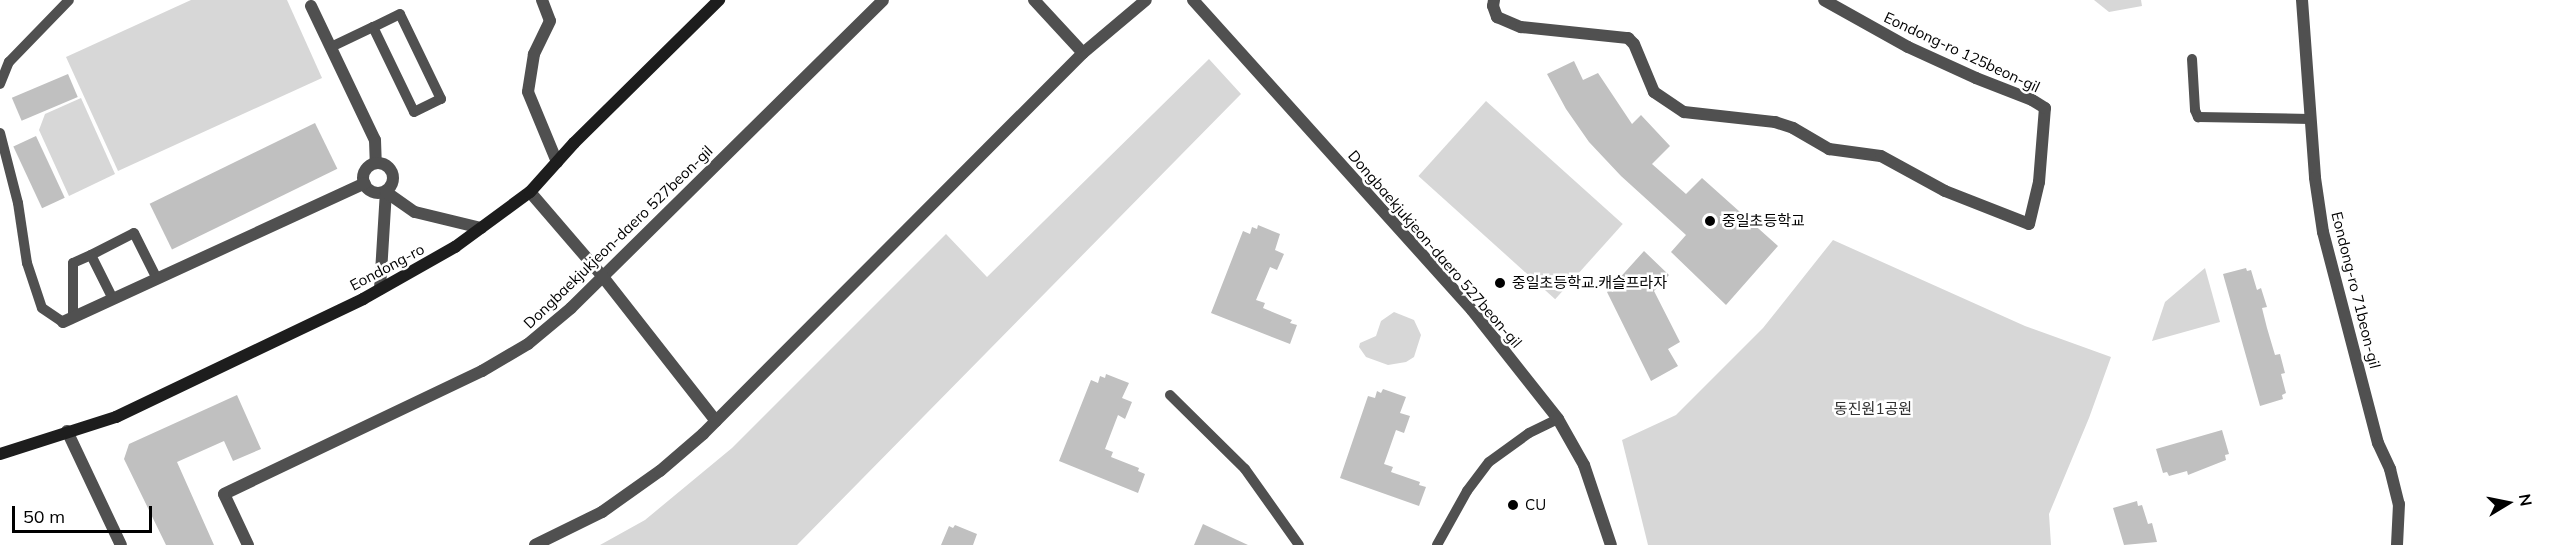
<!DOCTYPE html>
<meta charset="utf-8">
<style>
body{margin:0}
#map{position:relative;width:2550px;height:545px;overflow:hidden;background:#fff;font-family:Mulish,"Noto Sans KR",sans-serif}
div>[style]{position:absolute}
[style*='--x']{left:calc(var(--x)*1px);top:calc(var(--y)*1px);width:calc(var(--w)*1px);rotate:calc(var(--a)*1deg)}
.green>*{inset:0;background:#d7d7d7;transform-origin:0 0}
.building>*{inset:0;background:#c0c0c0;transform-origin:0 0}
.service>*{height:10px;margin:-5px;padding:0 5px;transform-origin:5px;border-radius:5px;background:#505050}
.minor>*{height:12px;margin:-6px;padding:0 6px;transform-origin:6px;border-radius:6px;background:#505050}
.minor>.ring{margin:-6px;padding:0;box-sizing:content-box;background:none;border:12px solid #505050;border-radius:50%}
.tertiary>*{height:12px;margin:-6px;padding:0 6px;transform-origin:6px;border-radius:6px;background:#505050}
.secondary>*{height:12px;margin:-6px;padding:0 6px;transform-origin:6px;border-radius:6px;background:#1d1d1d}
.dots>*{width:16px;height:16px;translate:-50% -50%;box-sizing:border-box;border:3px solid #fff;border-radius:50%}
span{translate:-50% -50%;white-space:nowrap;text-align:center;line-height:1.15;-webkit-text-stroke:5px #fff;paint-order:stroke}
.street-label{font-size:15px;color:#000}
.poi-label{font-size:15px;color:#000}
.left{translate:0 -50%;text-align:left}
.park-label{font-size:15px;color:#2e2e2e}
.north{position:absolute;left:2478px;top:473px;width:60px;height:60px;-webkit-text-stroke:4px #fff;paint-order:stroke;rotate:80deg;font-size:16px;font-weight:700;line-height:24px;text-align:center;color:#000}
.north::after{content:'';display:block;margin:auto;width:21px;height:27px;background:#000;clip-path:polygon(50% 0,100% 100%,50% 72%,0 100%)}
.scale{position:absolute;left:12px;top:506px;width:140px;height:27px;box-sizing:border-box;border:3px solid #000;border-top:0;padding-left:8px;font-size:18px;line-height:21px;white-space:nowrap;color:#000;-webkit-text-stroke:4px #fff;paint-order:stroke}
</style>
<div id="map">
<div class="green">
<i style="clip-path:polygon(191px 0,287px 0,322px 78px,118px 171px,66px 57px)"></i>
<i style="clip-path:polygon(2094px 0,2141px 0,2142px 6px,2109px 12px)"></i>
<i style="clip-path:polygon(1209px 59px,1241px 94px,797px 545px,600px 545px,645px 520px,732px 448px,946px 234px,987px 277px)"></i>
<i style="clip-path:polygon(81px 98px,115px 174px,69px 196px,39px 130px,45px 114px)"></i>
<i style="left:1486px;top:101px;width:184px;height:101px;rotate:42deg"></i>
<i style="clip-path:polygon(1833px 240px,2025px 326px,2111px 357px,2089px 418px,2049px 514px,2051px 545px,1648px 545px,1622px 440px,1676px 415px,1763px 328px)"></i>
<i style="clip-path:polygon(2205px 268px,2220px 322px,2152px 341px,2165px 302px)"></i>
<i style="clip-path:polygon(1394px 312px,1414px 320px,1421px 335px,1414px 357px,1406px 362px,1388px 365px,1366px 357px,1359px 347px,1360px 343px,1376px 336px,1381px 321px)"></i>
</div>
<div class="building">
<i style="clip-path:polygon(1574px 61px,1583px 80px,1598px 73px,1632px 124px,1641px 115px,1670px 146px,1652px 164px,1686px 194px,1702px 178px,1778px 246px,1726px 305px,1671px 252px,1686px 235px,1621px 176px,1589px 142px,1566px 109px,1547px 74px)"></i>
<i style="left:68px;top:74px;width:25px;height:61px;rotate:67deg"></i>
<i style="left:315px;top:123px;width:51px;height:184px;rotate:64deg"></i>
<i style="left:36px;top:136px;width:68px;height:25px;rotate:65deg"></i>
<i style="clip-path:polygon(1258px 225px,1280px 234px,1275px 250px,1284px 254px,1277px 270px,1270px 267px,1256px 300px,1265px 303px,1263px 308px,1292px 320px,1290px 323px,1297px 325px,1290px 344px,1211px 313px,1243px 231px,1250px 234px,1252px 227px,1257px 229px)"></i>
<i style="clip-path:polygon(1644px 251px,1669px 275px,1654px 291px,1680px 342px,1668px 349px,1678px 366px,1651px 381px,1607px 292px)"></i>
<i style="clip-path:polygon(2246px 268px,2247px 271px,2251px 270px,2257px 290px,2261px 288px,2267px 307px,2262px 308px,2267px 328px,2275px 355px,2280px 354px,2285px 373px,2281px 374px,2286px 393px,2282px 395px,2283px 399px,2260px 406px,2223px 274px)"></i>
<i style="clip-path:polygon(1106px 374px,1129px 383px,1122px 398px,1132px 402px,1125px 419px,1118px 415px,1105px 449px,1113px 452px,1111px 457px,1139px 468px,1138px 471px,1145px 474px,1138px 493px,1059px 461px,1091px 380px,1098px 383px,1100px 376px,1105px 378px)"></i>
<i style="clip-path:polygon(1383px 389px,1406px 397px,1400px 413px,1410px 416px,1404px 433px,1396px 430px,1384px 464px,1393px 467px,1391px 472px,1420px 482px,1419px 485px,1426px 487px,1419px 506px,1340px 478px,1368px 396px,1375px 398px,1377px 391px,1381px 393px)"></i>
<i style="clip-path:polygon(237px 395px,261px 449px,233px 461px,224px 441px,177px 462px,214px 545px,166px 545px,124px 459px,129px 444px)"></i>
<i style="clip-path:polygon(2222px 430px,2229px 454px,2225px 455px,2226px 460px,2188px 475px,2187px 471px,2169px 476px,2167px 472px,2163px 473px,2156px 449px)"></i>
<i style="clip-path:polygon(2137px 501px,2138px 506px,2142px 505px,2148px 524px,2152px 523px,2157px 542px,2124px 545px,2113px 508px)"></i>
<i style="clip-path:polygon(1203px 524px,1248px 545px,1194px 545px)"></i>
<i style="clip-path:polygon(955px 525px,977px 534px,973px 545px,941px 545px,949px 526px,953px 528px)"></i>
</div>
<div class="service">
<i style="--x:331;--y:47;--w:47;--a:-25.5"></i>
<i style="--x:373;--y:27;--w:94;--a:64.2"></i>
<i style="--x:414;--y:112;--w:30;--a:-26"></i>
<i style="--x:441;--y:99;--w:94;--a:-115.8"></i>
<i style="--x:400;--y:14;--w:30;--a:154"></i>
<i style="--x:2192;--y:59;--w:51;--a:86.6"></i>
<i style="--x:2195;--y:110;--w:8;--a:67"></i>
<i style="--x:2198;--y:117;--w:112;--a:1"></i>
<i style="--x:0;--y:84;--w:24;--a:-68"></i>
<i style="--x:9;--y:62;--w:86;--a:-45.9"></i>
<i style="--x:0;--y:133;--w:72;--a:75.6"></i>
<i style="--x:18;--y:203;--w:61;--a:81.5"></i>
<i style="--x:27;--y:263;--w:47;--a:71.6"></i>
<i style="--x:42;--y:308;--w:25;--a:34"></i>
<i style="--x:113;--y:299;--w:49;--a:-116.6"></i>
<i style="--x:91;--y:255;--w:48;--a:-27.1"></i>
<i style="--x:134;--y:233;--w:51;--a:63.4"></i>
<i style="--x:73;--y:317;--w:54;--a:-90"></i>
<i style="--x:73;--y:263;--w:20;--a:-24"></i>
<i style="--x:1170;--y:395;--w:105;--a:44.6"></i>
<i style="--x:1245;--y:469;--w:93;--a:54.6"></i>
<i style="--x:1437;--y:545;--w:62;--a:-60.9"></i>
<i style="--x:1467;--y:491;--w:36;--a:-53"></i>
<i style="--x:1489;--y:462;--w:49;--a:-35.9"></i>
<i style="--x:1529;--y:433;--w:32;--a:-26"></i>
</div>
<div class="minor">
<i style="--x:542;--y:0;--w:22;--a:69"></i>
<i style="--x:550;--y:21;--w:37;--a:116"></i>
<i style="--x:534;--y:54;--w:38;--a:99"></i>
<i style="--x:528;--y:92;--w:76;--a:67.5"></i>
<i style="--x:1034;--y:0;--w:72;--a:47.2"></i>
<i style="--x:1494;--y:0;--w:6;--a:99"></i>
<i style="--x:1493;--y:6;--w:12;--a:70"></i>
<i style="--x:1497;--y:17;--w:26;--a:23"></i>
<i style="--x:1521;--y:27;--w:108;--a:5.9"></i>
<i style="--x:1628;--y:38;--w:8;--a:45"></i>
<i style="--x:1634;--y:44;--w:52;--a:67.4"></i>
<i style="--x:1654;--y:92;--w:36;--a:34"></i>
<i style="--x:1684;--y:112;--w:92;--a:6.3"></i>
<i style="--x:1775;--y:122;--w:19;--a:18"></i>
<i style="--x:1793;--y:128;--w:42;--a:30.3"></i>
<i style="--x:1829;--y:149;--w:52;--a:7.7"></i>
<i style="--x:1881;--y:156;--w:73;--a:28.7"></i>
<i style="--x:1945;--y:191;--w:90;--a:21.4"></i>
<i style="--x:2029;--y:224;--w:43;--a:-76.6"></i>
<i style="--x:2039;--y:182;--w:74;--a:-85.4"></i>
<i style="--x:2045;--y:108;--w:15;--a:-148"></i>
<i style="--x:2032;--y:100;--w:60;--a:-158.6"></i>
<i style="--x:1976;--y:78;--w:75;--a:-155.5"></i>
<i style="--x:1908;--y:47;--w:96;--a:-150.8"></i>
<i style="--x:2302;--y:0;--w:178;--a:85.8"></i>
<i style="--x:2315;--y:178;--w:55;--a:81.6"></i>
<i style="--x:2323;--y:232;--w:218;--a:75.4"></i>
<i style="--x:2378;--y:443;--w:29;--a:65"></i>
<i style="--x:2390;--y:469;--w:36;--a:76"></i>
<i style="--x:2399;--y:504;--w:41;--a:92.8"></i>
<i style="--x:311;--y:6;--w:148;--a:64.5"></i>
<i style="--x:375;--y:140;--w:23;--a:88"></i>
<i class="ring" style="left:363px;top:163px;width:18px;height:18px"></i>
<i style="--x:380;--y:289;--w:97;--a:-86.5"></i>
<i style="--x:386;--y:192;--w:35;--a:35"></i>
<i style="--x:415;--y:212;--w:68;--a:13.6"></i>
<i style="--x:63;--y:322;--w:332;--a:-24.7"></i>
<i style="--x:248;--y:545;--w:56;--a:-115.2"></i>
<i style="--x:224;--y:494;--w:286;--a:-25.5"></i>
<i style="--x:482;--y:371;--w:53;--a:-30.4"></i>
<i style="--x:528;--y:344;--w:56;--a:-39.9"></i>
<i style="--x:571;--y:308;--w:438;--a:-44.6"></i>
</div>
<div class="tertiary">
<i style="--x:1193;--y:0;--w:417;--a:48"></i>
<i style="--x:1472;--y:310;--w:139;--a:51.7"></i>
<i style="--x:1558;--y:419;--w:53;--a:60.5"></i>
<i style="--x:1584;--y:465;--w:84;--a:71.4"></i>
<i style="--x:530;--y:192;--w:112;--a:49.3"></i>
<i style="--x:603;--y:277;--w:183;--a:51.9"></i>
<i style="--x:67;--y:431;--w:126;--a:64.7"></i>
<i style="--x:535;--y:545;--w:75;--a:-26.2"></i>
<i style="--x:602;--y:512;--w:71;--a:-35.3"></i>
<i style="--x:660;--y:471;--w:57;--a:-40.7"></i>
<i style="--x:703;--y:434;--w:538;--a:-45.08"></i>
<i style="--x:1083;--y:53;--w:82;--a:-40.1"></i>
</div>
<div class="secondary">
<i style="--x:0;--y:454;--w:122;--a:-17.7"></i>
<i style="--x:116;--y:417;--w:274;--a:-25.5"></i>
<i style="--x:363;--y:299;--w:106;--a:-29.5"></i>
<i style="--x:455;--y:247;--w:93;--a:-36.3"></i>
<i style="--x:530;--y:192;--w:66;--a:-48.1"></i>
<i style="--x:574;--y:143;--w:204;--a:-44.6"></i>
</div>
<div class="dots">
<i style="left:1710px;top:221px;background:#000"></i>
<i style="left:1500px;top:283px;background:#000"></i>
<i style="left:1513px;top:505px;background:#000"></i>
</div>
<div class="street-label">
<span style="left:1962px;top:52px;rotate:25deg">Eondong-ro 125beon-gil</span>
<span style="left:618px;top:237px;rotate:-44deg">Dongbaekjukjeon-daero 527beon-gil</span>
<span style="left:1435px;top:249px;rotate:49deg">Dongbaekjukjeon-daero 527beon-gil</span>
<span style="left:387px;top:267px;rotate:-28deg">Eondong-ro</span>
<span style="left:2356px;top:290px;rotate:76deg">Eondong-ro 71beon-gil</span>
</div>
<div class="poi-label">
<span class="left" style="left:1722px;top:221px">중일초등학교</span>
<span class="left" style="left:1512px;top:283px">중일초등학교.캐슬프라자</span>
<span class="left" style="left:1525px;top:505px">CU</span>
</div>
<div class="park-label">
<span style="left:1873px;top:409px">동진원1공원</span>
</div>
<div class="north">N</div>
<div class="scale">50 m</div>
</div>
